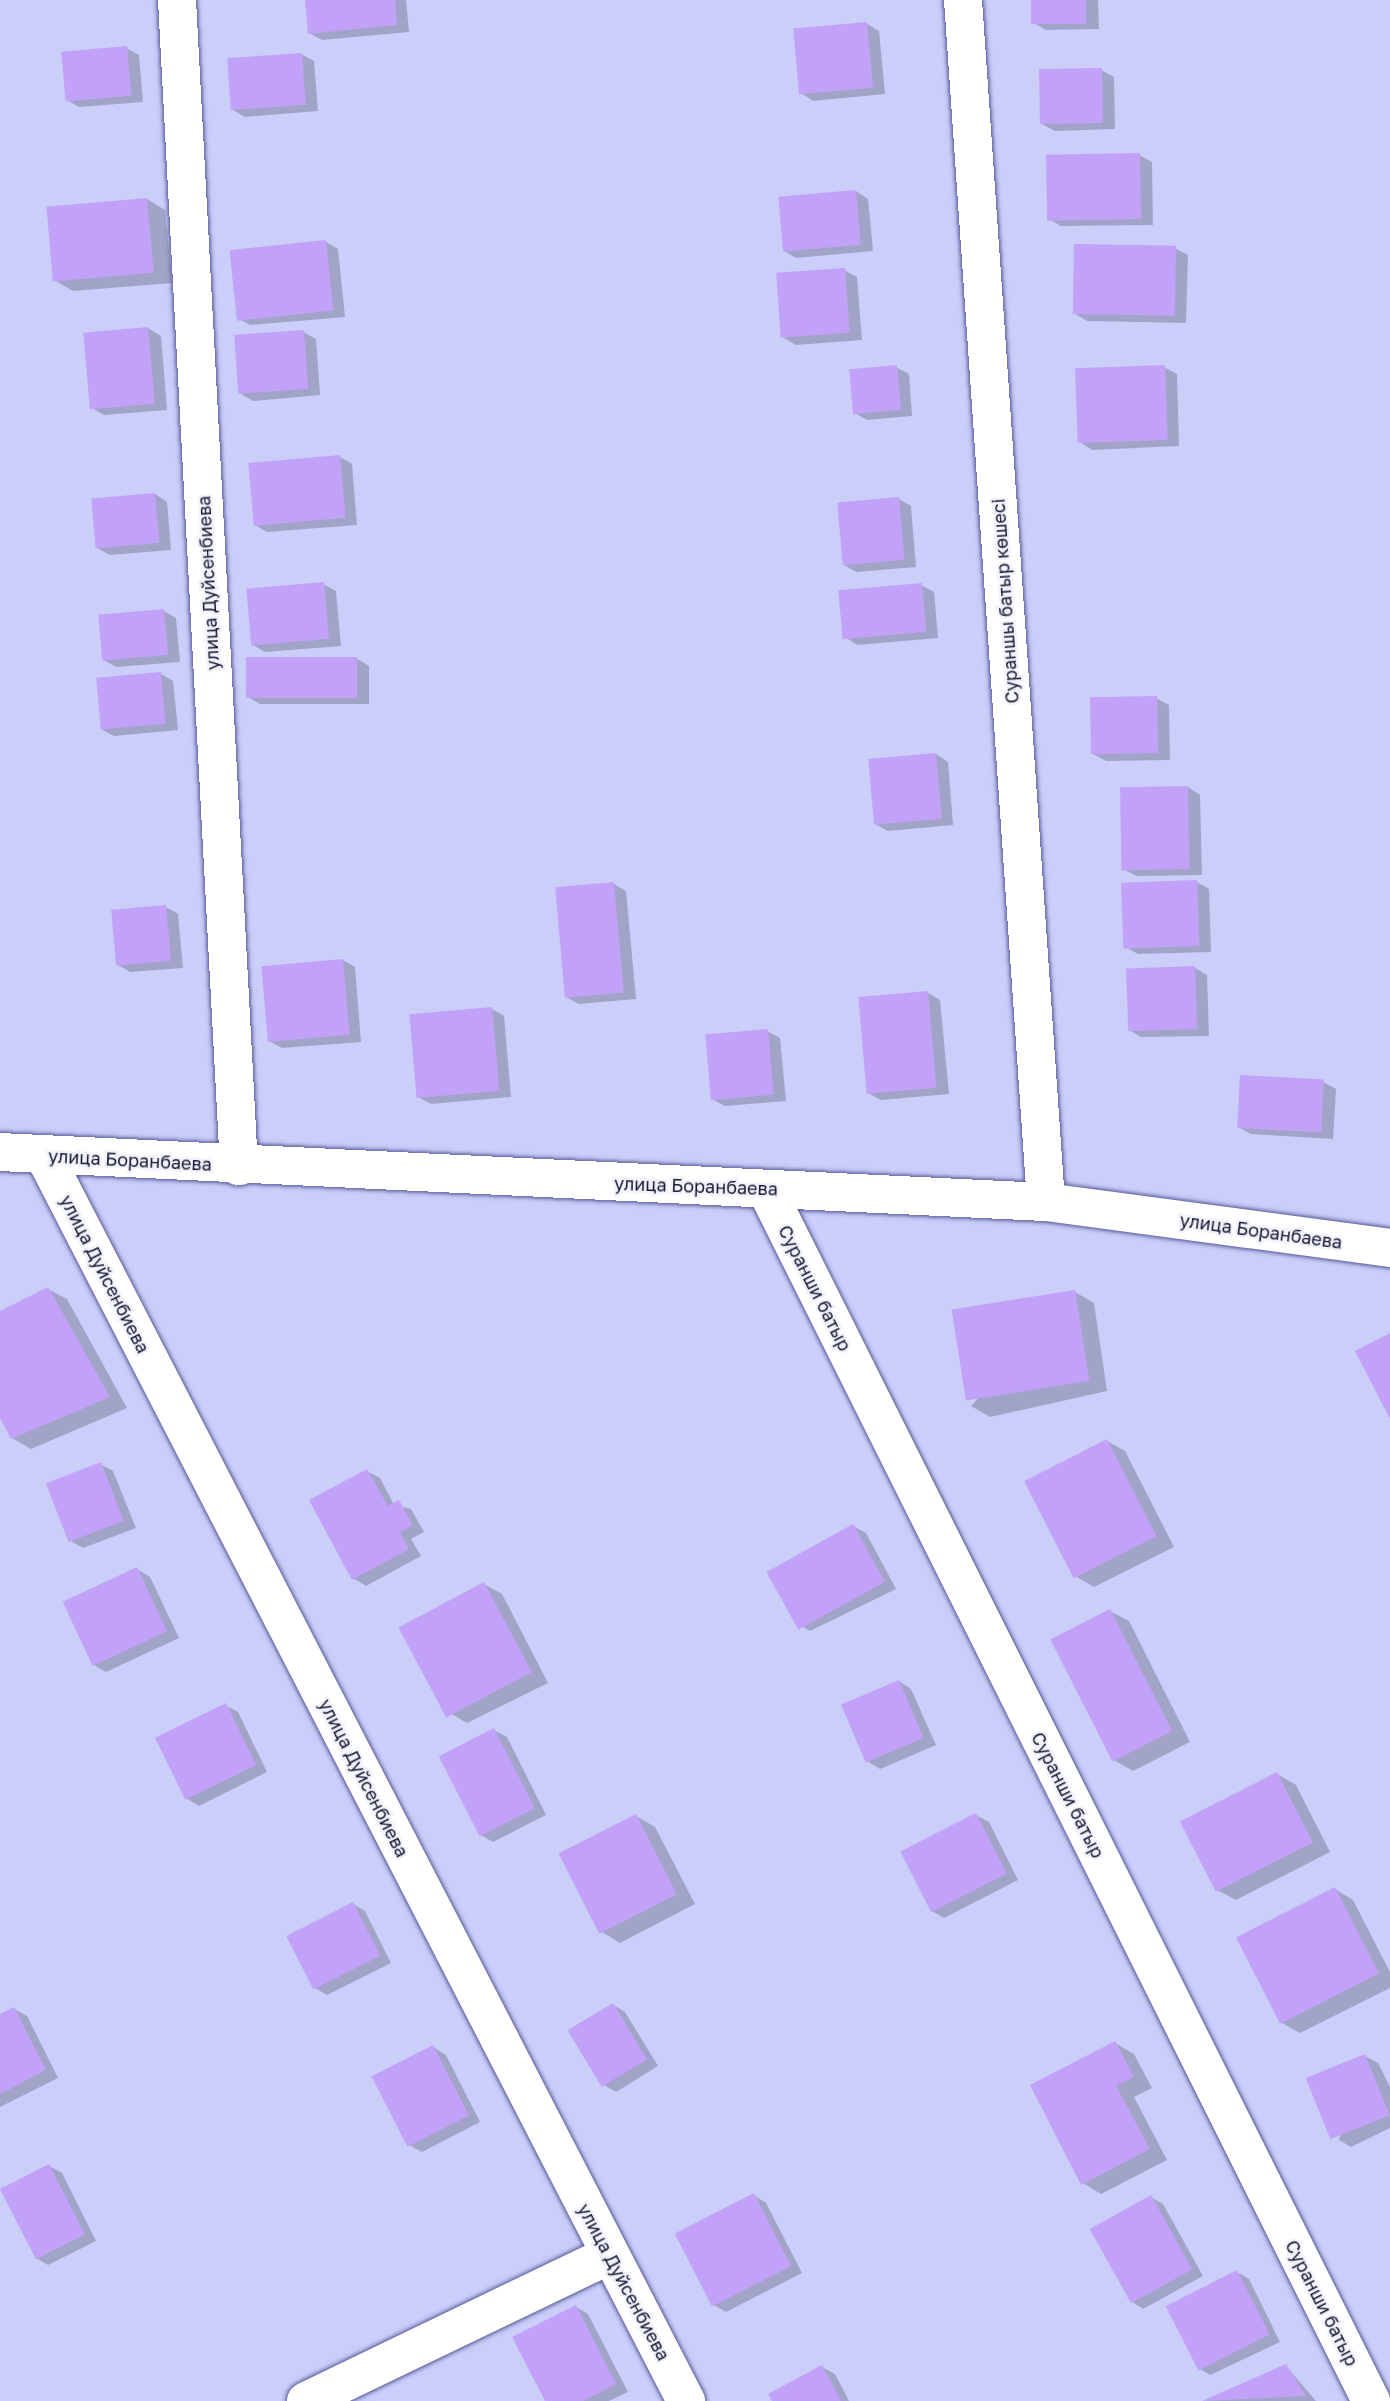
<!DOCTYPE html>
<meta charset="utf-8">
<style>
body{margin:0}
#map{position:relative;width:1390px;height:2401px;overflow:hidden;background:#cacef9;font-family:"Golos Text",sans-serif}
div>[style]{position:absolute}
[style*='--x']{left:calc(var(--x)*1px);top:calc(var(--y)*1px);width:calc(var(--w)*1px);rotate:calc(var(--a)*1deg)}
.shadow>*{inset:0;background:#0003}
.building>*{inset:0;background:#c2a2f8;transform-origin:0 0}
.roads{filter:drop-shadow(0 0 2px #575998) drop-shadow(0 0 2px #575998)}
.minor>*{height:38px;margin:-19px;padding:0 19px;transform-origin:19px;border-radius:19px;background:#fff}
span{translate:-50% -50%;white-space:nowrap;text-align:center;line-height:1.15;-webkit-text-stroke:5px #f1f2fa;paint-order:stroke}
.street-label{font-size:18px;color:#181933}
</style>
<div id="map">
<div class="shadow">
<i style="clip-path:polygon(306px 0,406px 0,409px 32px,322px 40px,309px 33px)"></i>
<i style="clip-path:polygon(1033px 0,1098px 0,1099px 29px,1046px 30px,1034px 23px)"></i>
<i style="clip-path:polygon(867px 24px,879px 31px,885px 94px,813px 101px,801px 93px)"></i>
<i style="clip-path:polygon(126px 48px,139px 55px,143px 102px,79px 107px,67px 100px)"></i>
<i style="clip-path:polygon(301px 54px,314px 61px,318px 111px,245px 117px,233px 110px)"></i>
<i style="clip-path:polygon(1101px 70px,1114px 77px,1115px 129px,1055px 131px,1042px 124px)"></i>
<i style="clip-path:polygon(1139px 155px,1152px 162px,1153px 225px,1061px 226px,1049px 219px)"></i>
<i style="clip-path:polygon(856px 191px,868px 199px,873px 251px,796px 258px,784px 251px)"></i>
<i style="clip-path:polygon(147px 199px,165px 210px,172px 283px,73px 291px,54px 280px)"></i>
<i style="clip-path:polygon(326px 242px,338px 249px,345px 317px,250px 325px,237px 318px)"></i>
<i style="clip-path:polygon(1175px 248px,1188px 255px,1186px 323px,1087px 321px,1074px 313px)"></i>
<i style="clip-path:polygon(844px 270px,857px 277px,862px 340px,796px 345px,784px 338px)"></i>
<i style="clip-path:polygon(148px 328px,161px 336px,167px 410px,104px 415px,92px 408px)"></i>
<i style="clip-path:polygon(303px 332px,316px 339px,320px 395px,253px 401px,241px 394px)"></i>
<i style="clip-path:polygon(896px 367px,909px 374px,912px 416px,867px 420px,855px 413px)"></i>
<i style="clip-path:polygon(1164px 367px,1177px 374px,1179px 446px,1092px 450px,1080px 442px)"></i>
<i style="clip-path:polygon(340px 457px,352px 464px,357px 525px,267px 532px,255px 525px)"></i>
<i style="clip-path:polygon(155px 494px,167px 502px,171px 550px,110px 555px,97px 548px)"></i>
<i style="clip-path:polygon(899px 499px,911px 506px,916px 567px,856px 572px,844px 565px)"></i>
<i style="clip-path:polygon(323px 584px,336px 591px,341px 646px,265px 652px,253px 645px)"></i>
<i style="clip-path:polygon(921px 585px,934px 592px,938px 638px,857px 645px,845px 637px)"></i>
<i style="clip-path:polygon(164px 611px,176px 618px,180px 662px,116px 667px,104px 660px)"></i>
<i style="clip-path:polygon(356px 658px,369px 666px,369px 704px,260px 704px,248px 697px)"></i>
<i style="clip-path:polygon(161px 674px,173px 681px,178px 730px,114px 736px,101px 729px)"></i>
<i style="clip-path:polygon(1156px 698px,1169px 705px,1170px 760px,1106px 761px,1093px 754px)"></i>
<i style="clip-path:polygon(936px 754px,948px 762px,953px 825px,888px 831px,875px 824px)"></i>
<i style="clip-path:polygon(1188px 787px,1200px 795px,1202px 875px,1136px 876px,1124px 869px)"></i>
<i style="clip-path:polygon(1197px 882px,1209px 889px,1211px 952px,1138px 954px,1125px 947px)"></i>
<i style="clip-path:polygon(614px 884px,626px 891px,636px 999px,579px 1004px,566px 997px)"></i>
<i style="clip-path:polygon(166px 907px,178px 914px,183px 968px,130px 972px,118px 965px)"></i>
<i style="clip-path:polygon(343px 960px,355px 967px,361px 1042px,282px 1048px,269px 1041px)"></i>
<i style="clip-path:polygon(1195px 968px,1207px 975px,1209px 1036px,1141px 1037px,1129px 1030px)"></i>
<i style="clip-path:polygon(928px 993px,940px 1000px,949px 1094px,881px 1100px,868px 1093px)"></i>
<i style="clip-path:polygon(492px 1009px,504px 1016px,511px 1097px,431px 1104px,418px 1097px)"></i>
<i style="clip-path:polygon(767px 1031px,780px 1038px,786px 1101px,725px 1106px,712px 1099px)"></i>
<i style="clip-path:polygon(1323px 1082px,1336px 1089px,1333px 1139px,1251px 1134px,1238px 1127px)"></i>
<i style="clip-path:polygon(48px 1289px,67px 1299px,127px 1408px,31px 1449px,12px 1438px,0 1414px,0 1313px)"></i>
<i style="clip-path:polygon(1075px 1292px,1094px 1303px,1107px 1391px,990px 1417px,971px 1406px)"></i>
<i style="clip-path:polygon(1107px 1441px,1125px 1451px,1174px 1547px,1094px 1587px,1075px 1576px)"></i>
<i style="clip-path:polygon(100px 1464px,113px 1471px,136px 1528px,83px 1548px,71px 1541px)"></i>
<i style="clip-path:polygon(367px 1471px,380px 1478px,394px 1505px,411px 1509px,424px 1532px,411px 1539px,421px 1556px,366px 1586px,353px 1578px)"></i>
<i style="clip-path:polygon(853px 1526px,866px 1533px,896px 1589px,810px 1631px,798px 1624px)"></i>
<i style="clip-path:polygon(137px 1569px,150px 1577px,179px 1638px,106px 1672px,94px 1665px)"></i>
<i style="clip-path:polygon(484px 1584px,502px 1594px,548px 1683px,467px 1723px,448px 1712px)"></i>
<i style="clip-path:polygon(1110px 1611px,1129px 1621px,1190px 1742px,1133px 1771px,1114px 1760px)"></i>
<i style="clip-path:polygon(899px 1681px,911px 1689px,936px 1745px,880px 1769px,867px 1761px)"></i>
<i style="clip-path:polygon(225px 1705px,238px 1712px,267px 1772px,199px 1806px,186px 1798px)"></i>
<i style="clip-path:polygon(494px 1730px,507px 1737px,546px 1815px,493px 1842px,481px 1835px)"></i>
<i style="clip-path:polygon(1277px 1774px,1296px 1785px,1330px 1852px,1236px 1900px,1217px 1890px)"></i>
<i style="clip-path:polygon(976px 1815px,989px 1822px,1018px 1880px,944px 1918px,932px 1911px)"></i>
<i style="clip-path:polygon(636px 1816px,655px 1827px,695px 1904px,620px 1943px,602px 1932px)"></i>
<i style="clip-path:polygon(1335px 1889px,1353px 1900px,1390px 1972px,1390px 1988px,1300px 2033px,1282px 2023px)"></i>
<i style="clip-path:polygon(353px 1904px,365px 1911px,391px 1963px,327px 1995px,315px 1988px,289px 1936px)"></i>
<i style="clip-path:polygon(613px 2005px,625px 2012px,658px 2066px,616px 2092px,604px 2085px)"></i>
<i style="clip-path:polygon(14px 2009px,27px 2016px,58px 2078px,0 2107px,0 2016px)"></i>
<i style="clip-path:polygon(1115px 2043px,1134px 2054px,1152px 2088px,1134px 2097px,1167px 2160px,1101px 2194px,1083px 2183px)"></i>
<i style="clip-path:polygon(433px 2047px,446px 2055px,480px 2122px,422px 2152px,409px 2145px)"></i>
<i style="clip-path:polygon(1365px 2056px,1378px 2063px,1390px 2087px,1390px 2128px,1351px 2147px,1339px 2140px)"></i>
<i style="clip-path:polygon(49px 2166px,62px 2173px,96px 2241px,48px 2265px,36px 2258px,1px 2190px)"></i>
<i style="clip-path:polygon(754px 2195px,766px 2203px,802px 2273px,726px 2312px,714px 2305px)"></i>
<i style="clip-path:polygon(1151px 2197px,1163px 2204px,1203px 2276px,1143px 2309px,1131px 2301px)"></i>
<i style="clip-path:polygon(1237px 2272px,1249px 2279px,1280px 2342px,1210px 2375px,1198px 2368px)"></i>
<i style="clip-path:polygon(576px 2307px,588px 2314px,628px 2392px,609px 2401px,547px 2401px)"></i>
<i style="clip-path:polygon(1286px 2366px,1316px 2401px,1206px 2401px)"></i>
<i style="clip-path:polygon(822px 2367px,835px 2374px,849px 2401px,774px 2401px)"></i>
</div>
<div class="building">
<i style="clip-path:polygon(305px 0,395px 0,397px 25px,308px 34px)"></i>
<i style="left:1031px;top:0;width:55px;height:24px"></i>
<i style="left:867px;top:22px;width:66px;height:74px;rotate:85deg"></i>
<i style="left:127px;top:46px;width:50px;height:66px;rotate:85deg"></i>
<i style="left:302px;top:53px;width:52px;height:75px;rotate:86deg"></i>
<i style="left:1102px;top:68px;width:55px;height:63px;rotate:89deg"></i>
<i style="left:1140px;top:153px;width:66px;height:94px;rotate:89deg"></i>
<i style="left:856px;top:190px;width:55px;height:78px;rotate:85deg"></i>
<i style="left:147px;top:198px;width:75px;height:101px;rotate:85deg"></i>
<i style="left:326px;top:240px;width:71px;height:97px;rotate:84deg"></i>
<i style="left:1074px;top:244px;width:102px;height:70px;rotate:1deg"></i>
<i style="left:845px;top:268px;width:65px;height:69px;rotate:86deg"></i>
<i style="left:148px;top:327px;width:77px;height:65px;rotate:85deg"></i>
<i style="left:304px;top:330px;width:59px;height:70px;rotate:86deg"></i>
<i style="left:897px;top:365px;width:45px;height:48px;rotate:85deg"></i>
<i style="left:1165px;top:365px;width:75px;height:90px;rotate:88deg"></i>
<i style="left:340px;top:455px;width:63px;height:92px;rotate:85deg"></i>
<i style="left:155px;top:493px;width:50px;height:64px;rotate:85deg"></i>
<i style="left:899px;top:497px;width:63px;height:62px;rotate:85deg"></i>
<i style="left:324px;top:582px;width:57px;height:78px;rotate:85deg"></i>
<i style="left:922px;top:583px;width:49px;height:84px;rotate:85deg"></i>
<i style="left:164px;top:609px;width:46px;height:66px;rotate:85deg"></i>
<i style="left:246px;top:657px;width:111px;height:41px"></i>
<i style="left:161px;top:672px;width:52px;height:65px;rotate:85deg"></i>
<i style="left:1157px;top:696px;width:57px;height:67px;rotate:89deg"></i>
<i style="left:936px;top:753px;width:66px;height:68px;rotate:85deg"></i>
<i style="left:1188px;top:786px;width:83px;height:68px;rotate:89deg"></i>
<i style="left:1197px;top:880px;width:66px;height:76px;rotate:88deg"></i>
<i style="left:614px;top:882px;width:111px;height:59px;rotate:85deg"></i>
<i style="left:166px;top:905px;width:56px;height:55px;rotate:85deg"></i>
<i style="left:343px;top:959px;width:76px;height:82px;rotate:85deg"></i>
<i style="left:1195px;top:966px;width:63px;height:69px;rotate:88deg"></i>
<i style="left:928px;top:991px;width:97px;height:70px;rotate:85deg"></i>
<i style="left:492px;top:1007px;width:84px;height:83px;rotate:85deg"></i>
<i style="left:768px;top:1029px;width:66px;height:63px;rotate:85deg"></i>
<i style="left:1240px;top:1075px;width:84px;height:53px;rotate:3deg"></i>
<i style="clip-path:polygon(48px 1287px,110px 1397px,11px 1439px,0 1418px,0 1311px)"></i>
<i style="left:1075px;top:1290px;width:92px;height:125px;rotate:81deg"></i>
<i style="clip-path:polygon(1390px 1333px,1390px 1419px,1355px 1351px)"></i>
<i style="left:1107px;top:1439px;width:109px;height:93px;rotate:63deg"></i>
<i style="left:101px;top:1462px;width:63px;height:59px;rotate:69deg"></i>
<i style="clip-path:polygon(367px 1469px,388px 1506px,399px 1500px,413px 1525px,400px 1532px,409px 1549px,352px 1580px,309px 1500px)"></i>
<i style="left:853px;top:1524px;width:66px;height:99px;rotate:61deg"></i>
<i style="left:137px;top:1567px;width:71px;height:82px;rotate:65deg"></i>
<i style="left:484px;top:1582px;width:102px;height:97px;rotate:62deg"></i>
<i style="left:1110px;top:1609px;width:137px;height:67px;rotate:63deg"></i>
<i style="left:899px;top:1680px;width:63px;height:63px;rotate:67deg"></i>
<i style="left:226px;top:1703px;width:69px;height:79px;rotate:64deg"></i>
<i style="left:494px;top:1728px;width:90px;height:62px;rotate:63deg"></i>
<i style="left:1277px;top:1772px;width:79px;height:109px;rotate:63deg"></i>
<i style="left:976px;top:1813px;width:68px;height:85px;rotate:63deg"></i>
<i style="left:636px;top:1814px;width:90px;height:87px;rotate:63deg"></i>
<i style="left:1335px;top:1887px;width:97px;height:111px;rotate:63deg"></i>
<i style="left:353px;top:1902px;width:60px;height:75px;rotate:63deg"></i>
<i style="left:613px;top:2003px;width:66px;height:53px;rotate:59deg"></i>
<i style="clip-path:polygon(14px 2007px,46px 2070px,0 2094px,0 2014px)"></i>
<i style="clip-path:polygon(1115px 2041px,1134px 2077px,1116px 2086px,1150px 2149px,1081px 2185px,1030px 2085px)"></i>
<i style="left:433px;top:2045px;width:79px;height:69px;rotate:63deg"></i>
<i style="left:1365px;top:2054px;width:66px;height:64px;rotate:68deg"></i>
<i style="left:49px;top:2164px;width:79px;height:55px;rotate:63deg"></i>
<i style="left:754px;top:2193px;width:82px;height:89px;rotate:63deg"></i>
<i style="left:1151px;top:2195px;width:85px;height:70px;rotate:61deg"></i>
<i style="left:1237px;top:2270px;width:72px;height:80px;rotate:63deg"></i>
<i style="clip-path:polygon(576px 2305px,616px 2384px,583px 2401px,545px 2401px,512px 2337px)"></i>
<i style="clip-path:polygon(1286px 2364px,1306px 2396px,1202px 2401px)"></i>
<i style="clip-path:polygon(822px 2365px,841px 2401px,772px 2401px,768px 2394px)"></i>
</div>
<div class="roads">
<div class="minor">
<i style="--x:177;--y:0;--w:1168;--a:86.96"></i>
<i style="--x:963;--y:0;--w:1205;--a:86.05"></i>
<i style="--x:0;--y:1152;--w:1047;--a:2.74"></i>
<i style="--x:1046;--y:1202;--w:347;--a:7.6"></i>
<i style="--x:44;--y:1155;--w:1402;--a:62.74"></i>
<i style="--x:766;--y:1189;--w:1355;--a:63.47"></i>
<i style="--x:306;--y:2401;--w:336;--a:-25.7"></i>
</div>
</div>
<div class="street-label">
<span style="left:208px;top:583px;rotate:-93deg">улица Дуйсенбиева</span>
<span style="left:1005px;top:601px;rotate:-94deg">Сураншы батыр көшесі</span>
<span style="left:130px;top:1160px;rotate:3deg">улица Боранбаева</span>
<span style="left:696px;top:1186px;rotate:2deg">улица Боранбаева</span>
<span style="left:1261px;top:1231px;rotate:8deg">улица Боранбаева</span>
<span style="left:105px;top:1274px;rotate:63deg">улица Дуйсенбиева</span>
<span style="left:815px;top:1288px;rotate:63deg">Суранши батыр</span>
<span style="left:364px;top:1778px;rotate:63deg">улица Дуйсенбиева</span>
<span style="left:1068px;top:1795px;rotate:63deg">Суранши батыр</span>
<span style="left:624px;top:2282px;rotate:62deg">улица Дуйсенбиева</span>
<span style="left:1322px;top:2303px;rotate:63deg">Суранши батыр</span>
</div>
</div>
